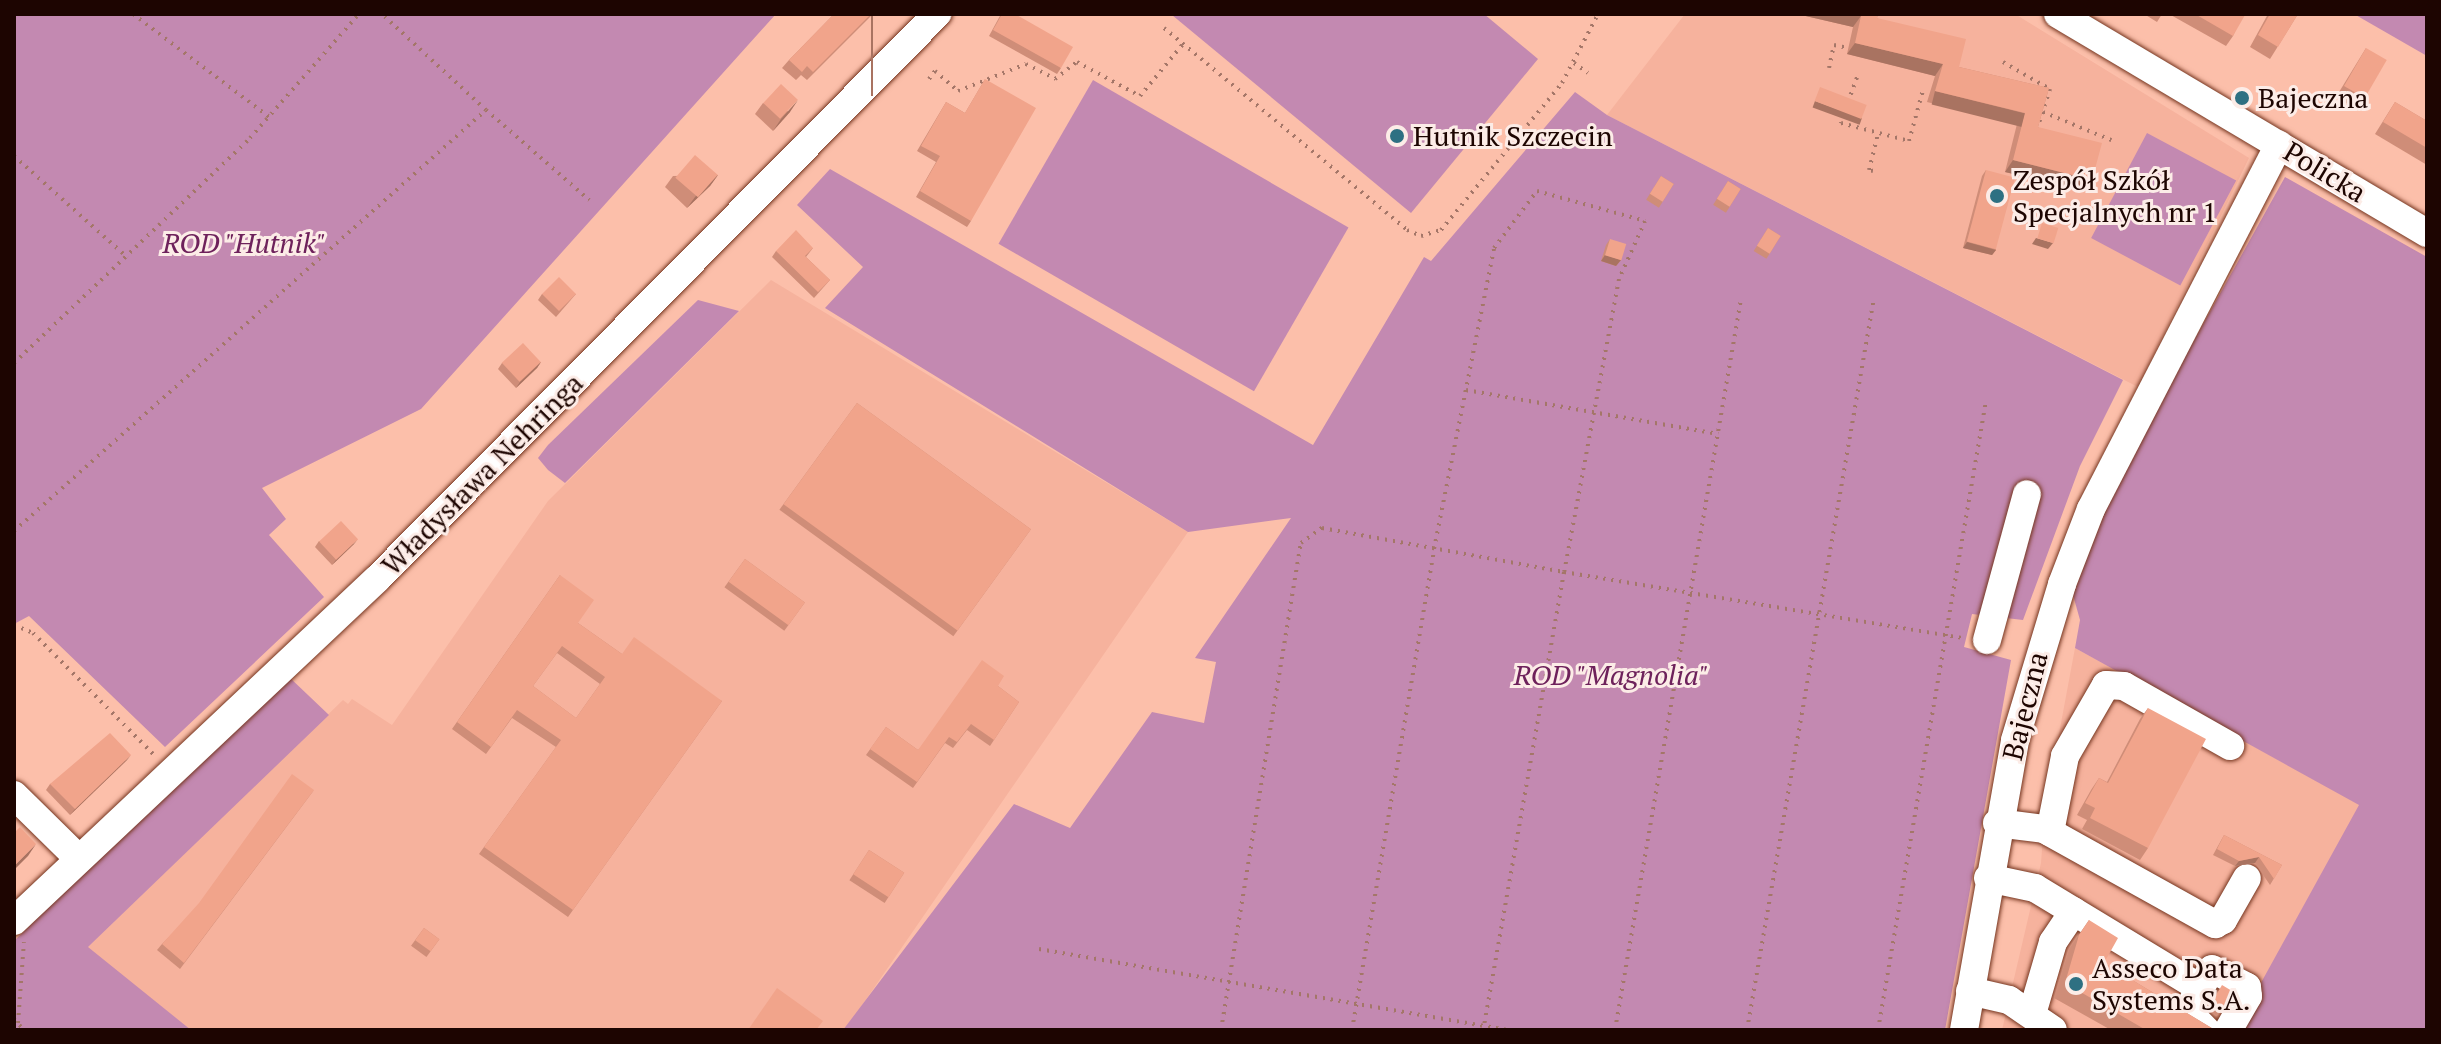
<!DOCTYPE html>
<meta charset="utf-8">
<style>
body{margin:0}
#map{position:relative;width:2441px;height:1044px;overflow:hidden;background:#fcbfaa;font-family:"PT Serif",serif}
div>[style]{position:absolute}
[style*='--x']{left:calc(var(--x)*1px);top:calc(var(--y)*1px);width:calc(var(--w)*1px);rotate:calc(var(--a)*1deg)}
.built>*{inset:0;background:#f6b29d}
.green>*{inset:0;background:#c389b1;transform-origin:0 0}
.path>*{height:4px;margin-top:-2px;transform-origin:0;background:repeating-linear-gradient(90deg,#a47668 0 2px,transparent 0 8px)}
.roads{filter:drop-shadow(0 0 2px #75351f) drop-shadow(0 0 2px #75351f)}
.minor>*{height:28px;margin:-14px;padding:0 14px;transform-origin:14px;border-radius:14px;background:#fff}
.wall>*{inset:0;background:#cf8d78;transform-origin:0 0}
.shaded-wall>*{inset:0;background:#a97361;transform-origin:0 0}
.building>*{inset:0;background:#f1a48b;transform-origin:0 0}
.dots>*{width:22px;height:22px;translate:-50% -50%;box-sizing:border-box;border:4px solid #fcece7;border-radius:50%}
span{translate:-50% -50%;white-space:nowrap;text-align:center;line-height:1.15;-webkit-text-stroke:6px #fcece7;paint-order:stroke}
.poi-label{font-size:28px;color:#1d0501}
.left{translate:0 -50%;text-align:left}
.street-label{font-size:28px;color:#1d0501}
.park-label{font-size:28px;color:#6e215b;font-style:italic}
.frame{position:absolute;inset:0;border:16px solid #1d0501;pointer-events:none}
</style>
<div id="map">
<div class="built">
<i style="clip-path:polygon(1685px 14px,2015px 14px,2249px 158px,2138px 387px,1607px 115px)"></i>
<i style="clip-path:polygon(771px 280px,1188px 532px,845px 1030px,191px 1030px,87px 948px,343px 700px,348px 704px,352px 699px,392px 725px,548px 501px)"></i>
<i style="clip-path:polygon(2075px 648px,2360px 805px,2237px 1030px,2002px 1030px,2041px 863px,2045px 809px)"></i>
</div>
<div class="green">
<i style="clip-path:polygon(14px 14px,776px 14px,421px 409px,262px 488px,286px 519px,269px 535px,324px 597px,165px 747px,29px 616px,14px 624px)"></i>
<i style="clip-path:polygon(1484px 14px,1538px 59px,1411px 213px,1172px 15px)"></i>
<i style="clip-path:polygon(2354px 14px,2427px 14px,2427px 56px)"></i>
<i style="left:1093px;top:80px;width:295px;height:189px;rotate:30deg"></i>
<i style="clip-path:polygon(1575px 92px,1607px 115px,2123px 380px,2080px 466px,2023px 620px,1972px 614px,1964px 647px,2011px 660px,1945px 1030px,843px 1030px,1014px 804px,1070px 828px,1152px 712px,1204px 723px,1216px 662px,1195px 658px,1291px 518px,1188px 532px,825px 308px,863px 267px,797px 205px,830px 169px,1313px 445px,1424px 257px,1431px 261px)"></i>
<i style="left:2147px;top:133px;width:101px;height:119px;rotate:28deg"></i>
<i style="clip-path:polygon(2285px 177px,2427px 257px,2427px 1030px,2235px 1030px,2359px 805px,2075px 648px,2080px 620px,2073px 595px,2119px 475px)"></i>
<i style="clip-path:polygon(698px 300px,739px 311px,565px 483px,548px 470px,538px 458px,548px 445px)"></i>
<i style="clip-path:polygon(288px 676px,329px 715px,88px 947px,191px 1030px,14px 1030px,14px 941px)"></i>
</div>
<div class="path">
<i style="--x:133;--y:14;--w:171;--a:37.1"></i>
<i style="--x:1164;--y:28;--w:316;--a:39.7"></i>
<i style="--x:1407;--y:230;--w:15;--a:23"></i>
<i style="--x:1421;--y:236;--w:21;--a:-17"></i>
<i style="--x:1441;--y:230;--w:190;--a:-50.5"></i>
<i style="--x:1562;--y:83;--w:78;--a:-62.4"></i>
<i style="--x:2003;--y:62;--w:54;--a:29.9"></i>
<i style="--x:2050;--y:89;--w:40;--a:108"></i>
<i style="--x:1574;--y:63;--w:17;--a:36"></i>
<i style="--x:1829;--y:68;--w:24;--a:-78"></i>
<i style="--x:1834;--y:45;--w:14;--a:12"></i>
<i style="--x:929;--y:79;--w:10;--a:-53"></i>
<i style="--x:935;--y:71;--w:30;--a:41"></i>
<i style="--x:958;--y:91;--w:73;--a:-21.7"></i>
<i style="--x:1026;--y:64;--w:33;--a:27"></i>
<i style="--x:1055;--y:79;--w:28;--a:-38"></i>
<i style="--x:1077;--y:62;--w:72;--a:28.4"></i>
<i style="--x:1140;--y:96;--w:67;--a:-50.4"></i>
<i style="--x:1848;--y:102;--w:30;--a:-70"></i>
<i style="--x:486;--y:110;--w:137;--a:41.1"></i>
<i style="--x:2043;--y:112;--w:74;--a:22.4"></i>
<i style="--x:1844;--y:115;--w:9;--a:111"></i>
<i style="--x:1841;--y:123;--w:70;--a:14.8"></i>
<i style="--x:1909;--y:141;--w:53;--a:-74.6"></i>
<i style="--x:14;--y:156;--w:152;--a:41.8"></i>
<i style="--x:1873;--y:171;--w:4;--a:-166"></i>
<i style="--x:1869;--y:170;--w:37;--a:-76"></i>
<i style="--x:14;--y:363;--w:326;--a:-43.6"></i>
<i style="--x:250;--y:138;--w:165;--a:-48.7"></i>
<i style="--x:1466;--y:390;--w:256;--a:9.9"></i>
<i style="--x:14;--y:531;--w:632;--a:-41.73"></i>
<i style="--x:486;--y:110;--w:142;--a:-137.3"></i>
<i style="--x:14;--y:625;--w:21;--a:23"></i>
<i style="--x:33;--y:633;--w:173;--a:45.2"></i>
<i style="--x:1039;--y:949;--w:477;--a:9.8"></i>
<i style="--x:14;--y:1019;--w:15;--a:48"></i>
<i style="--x:18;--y:1023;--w:81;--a:-85.8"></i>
<i style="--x:1221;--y:1030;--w:494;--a:-80.7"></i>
<i style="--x:1301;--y:543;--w:26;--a:-36"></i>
<i style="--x:1322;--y:528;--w:246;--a:10.3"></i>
<i style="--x:1564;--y:572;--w:465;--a:100"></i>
<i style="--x:1352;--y:1030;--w:488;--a:-80.3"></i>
<i style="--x:1434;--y:549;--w:307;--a:-78.7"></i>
<i style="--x:1494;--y:248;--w:71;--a:-53"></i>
<i style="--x:1537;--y:191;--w:112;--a:15.5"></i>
<i style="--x:1645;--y:221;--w:64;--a:114.1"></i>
<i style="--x:1619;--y:279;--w:298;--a:100.6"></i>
<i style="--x:1564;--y:572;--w:405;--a:9.4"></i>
<i style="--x:1615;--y:1030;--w:742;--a:-80.22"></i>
<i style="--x:1747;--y:1030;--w:743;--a:-80.16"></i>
<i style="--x:1878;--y:1030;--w:638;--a:-80.26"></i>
</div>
<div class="roads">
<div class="minor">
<i style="--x:2058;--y:14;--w:429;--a:30.7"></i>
<i style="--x:1987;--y:640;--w:151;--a:-74.7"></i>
<i style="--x:14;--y:795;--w:88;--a:44.5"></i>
<i style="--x:1997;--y:823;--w:47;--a:7.3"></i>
<i style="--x:2044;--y:829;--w:196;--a:29.1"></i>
<i style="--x:2215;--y:924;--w:9;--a:-27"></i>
<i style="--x:2223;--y:920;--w:48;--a:-60.3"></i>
<i style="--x:2050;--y:832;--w:77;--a:-78.8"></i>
<i style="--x:2065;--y:756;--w:82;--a:-60"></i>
<i style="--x:2106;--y:685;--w:18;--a:3"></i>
<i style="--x:2124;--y:686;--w:122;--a:29.5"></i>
<i style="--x:1988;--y:878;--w:48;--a:12"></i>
<i style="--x:2035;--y:888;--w:193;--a:31.2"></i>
<i style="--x:2200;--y:988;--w:22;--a:-58"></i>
<i style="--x:2212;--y:969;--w:39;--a:27"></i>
<i style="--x:2247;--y:987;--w:9;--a:84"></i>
<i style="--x:2248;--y:996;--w:39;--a:120"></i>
<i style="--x:14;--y:921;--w:499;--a:-43.3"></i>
<i style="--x:377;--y:579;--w:796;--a:-45.25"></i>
<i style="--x:2200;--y:988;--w:26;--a:119"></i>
<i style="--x:2187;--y:1011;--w:27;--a:45"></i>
<i style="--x:1970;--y:991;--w:40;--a:13"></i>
<i style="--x:2009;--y:1000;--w:53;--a:34.3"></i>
<i style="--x:2032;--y:1014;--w:75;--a:-73.7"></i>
<i style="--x:2053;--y:942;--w:37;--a:-56"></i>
<i style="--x:1964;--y:1030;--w:294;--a:-80"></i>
<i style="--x:2015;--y:740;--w:163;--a:-73.2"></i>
<i style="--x:2062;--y:584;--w:80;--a:-68.9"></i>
<i style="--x:2091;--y:509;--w:410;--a:-62.7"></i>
</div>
</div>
<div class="wall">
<i style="clip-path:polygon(834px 14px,873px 14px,807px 80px,801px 75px,796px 80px,782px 68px,789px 60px)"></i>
<i style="clip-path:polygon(1001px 14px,1015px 14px,1061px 68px,1057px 74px,989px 36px)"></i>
<i style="clip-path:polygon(1797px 14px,1878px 14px,1877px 18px,1959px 67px,2049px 88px,2038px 127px,2084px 191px,2005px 172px,2017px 124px,1927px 102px,1935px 76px,1847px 54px,1853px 27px)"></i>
<i style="clip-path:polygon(2144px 14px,2162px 14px,2157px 22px)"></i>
<i style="clip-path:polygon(2169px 14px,2243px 14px,2233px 36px,2226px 46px)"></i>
<i style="clip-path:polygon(2268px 14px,2298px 14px,2270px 59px,2250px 47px)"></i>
<i style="clip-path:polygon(2366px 48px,2365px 98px,2357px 109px,2336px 97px)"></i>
<i style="clip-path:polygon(985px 79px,971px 221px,967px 227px,916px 197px,936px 162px,917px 151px,946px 102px,965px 113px)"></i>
<i style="clip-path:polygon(2395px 102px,2427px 121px,2427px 165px,2375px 134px)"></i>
<i style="clip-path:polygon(763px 103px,790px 112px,773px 131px,755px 114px)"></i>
<i style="clip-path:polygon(1986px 170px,1996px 250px,1992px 255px,1963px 248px,1982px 176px)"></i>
<i style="clip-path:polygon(718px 175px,710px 186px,687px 208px,665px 187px,673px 176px)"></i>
<i style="left:1661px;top:176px;width:15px;height:28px;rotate:32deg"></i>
<i style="left:1728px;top:181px;width:15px;height:28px;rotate:32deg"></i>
<i style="left:1768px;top:228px;width:15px;height:27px;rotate:32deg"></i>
<i style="clip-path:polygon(1610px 239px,1621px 260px,1616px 266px,1601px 261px,1606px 245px)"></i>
<i style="clip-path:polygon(813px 248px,806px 257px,830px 280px,814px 298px,772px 257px,776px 251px)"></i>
<i style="clip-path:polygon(542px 294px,576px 294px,556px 317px,538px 300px)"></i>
<i style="clip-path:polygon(541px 362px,537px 368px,516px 388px,498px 369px,502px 363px)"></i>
<i style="left:857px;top:403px;width:215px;height:132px;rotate:36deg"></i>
<i style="clip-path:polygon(319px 541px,354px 544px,332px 565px,315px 547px)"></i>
<i style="left:745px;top:559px;width:74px;height:35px;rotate:36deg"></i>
<i style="clip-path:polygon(evenodd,560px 575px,578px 623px,622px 654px,722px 701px,568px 917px,479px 854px,556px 747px,512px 718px,486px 754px,452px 729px,560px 575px,557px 653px,600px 684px,576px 718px,533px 686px,557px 653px)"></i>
<i style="clip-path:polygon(998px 686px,1019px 702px,990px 746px,967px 730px,953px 748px,945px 743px,913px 788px,866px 755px,886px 727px,918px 750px)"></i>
<i style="clip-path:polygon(2148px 708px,2148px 848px,2140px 860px,2082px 829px,2087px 820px,2077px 815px,2091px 790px,2099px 778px,2107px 782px,2140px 719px)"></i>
<i style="clip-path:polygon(127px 760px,70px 815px,46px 790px,50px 784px)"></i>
<i style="clip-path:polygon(314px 790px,180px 969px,157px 950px,162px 944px)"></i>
<i style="clip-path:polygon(2224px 835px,2282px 865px,2270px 885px,2255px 863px,2235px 866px,2213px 855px)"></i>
<i style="left:869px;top:850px;width:42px;height:36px;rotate:33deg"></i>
<i style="clip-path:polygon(2089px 920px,2104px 963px,2215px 1030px,2111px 1030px,2054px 998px,2069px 949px)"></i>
<i style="left:424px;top:928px;width:19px;height:22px;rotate:36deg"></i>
<i style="clip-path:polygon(2218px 991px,2220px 1011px,2216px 1016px,2208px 1008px)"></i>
</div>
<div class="shaded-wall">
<i style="left:871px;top:14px;width:2px;height:82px"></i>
<i style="clip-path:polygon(1797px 14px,1854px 14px,1861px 16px,1853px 27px)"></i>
<i style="clip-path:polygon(1855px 43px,1943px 64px,1935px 76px,1847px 54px)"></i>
<i style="left:1935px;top:91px;width:93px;height:14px;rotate:14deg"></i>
<i style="clip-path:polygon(798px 100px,790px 112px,773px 131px,781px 119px)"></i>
<i style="left:1815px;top:101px;width:50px;height:7px;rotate:20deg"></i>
<i style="clip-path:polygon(2013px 160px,2092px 180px,2084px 191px,2005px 172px)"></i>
<i style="clip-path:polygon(718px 175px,710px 186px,687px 208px,695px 197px)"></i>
<i style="clip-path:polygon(2036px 238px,2053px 243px,2048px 249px,2032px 244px)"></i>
<i style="clip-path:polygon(1967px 242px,1996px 250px,1992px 255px,1963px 248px)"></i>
<i style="clip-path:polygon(1605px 255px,1621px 260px,1616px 266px,1601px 261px)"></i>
<i style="clip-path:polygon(541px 362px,537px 368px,516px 388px,520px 382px)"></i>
<i style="clip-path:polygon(358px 539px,354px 544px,332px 565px,336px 560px)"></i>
<i style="clip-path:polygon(131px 755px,127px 760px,70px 815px,75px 809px)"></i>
<i style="clip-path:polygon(36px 844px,28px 856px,14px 870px,14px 866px)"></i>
<i style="clip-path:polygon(2259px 857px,2255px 863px,2235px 866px,2239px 861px)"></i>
</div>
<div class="building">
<i style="clip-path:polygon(834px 14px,871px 14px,813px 72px,807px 66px,802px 72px,789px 60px)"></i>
<i style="clip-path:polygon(1002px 14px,1015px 14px,1073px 47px,1061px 68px,993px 30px)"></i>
<i style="clip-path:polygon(1854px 14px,1878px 14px,1877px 18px,1966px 39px,1959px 67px,2049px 88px,2038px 127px,2102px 143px,2092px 180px,2013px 160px,2025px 113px,1935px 91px,1943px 64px,1855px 43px,1861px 16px)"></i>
<i style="clip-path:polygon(2195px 14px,2243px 14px,2245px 15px,2233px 36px)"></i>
<i style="clip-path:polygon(2270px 14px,2298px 14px,2278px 47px,2258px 35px)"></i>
<i style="left:2366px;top:48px;width:24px;height:44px;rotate:30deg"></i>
<i style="clip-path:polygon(985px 79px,1036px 108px,971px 221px,920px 191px,940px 156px,921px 146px,946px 102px,965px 113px)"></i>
<i style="left:781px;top:84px;width:23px;height:26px;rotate:43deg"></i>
<i style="left:1820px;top:87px;width:50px;height:15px;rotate:21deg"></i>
<i style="clip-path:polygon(2395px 102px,2427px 121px,2427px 148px,2383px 122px)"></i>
<i style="left:695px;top:155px;width:30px;height:30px;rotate:41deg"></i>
<i style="left:1986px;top:170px;width:30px;height:74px;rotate:15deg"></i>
<i style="left:1661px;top:176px;width:15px;height:21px;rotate:32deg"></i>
<i style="left:1728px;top:181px;width:15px;height:21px;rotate:32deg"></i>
<i style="left:2042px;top:223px;width:17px;height:16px;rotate:17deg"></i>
<i style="left:1768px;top:228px;width:15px;height:21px;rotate:32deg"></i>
<i style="clip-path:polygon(796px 230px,813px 248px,805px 256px,830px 280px,818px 292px,776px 251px)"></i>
<i style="left:1610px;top:239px;width:17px;height:17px;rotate:17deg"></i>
<i style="left:559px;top:277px;width:24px;height:24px;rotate:45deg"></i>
<i style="left:523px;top:343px;width:26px;height:29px;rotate:47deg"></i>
<i style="left:857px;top:403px;width:215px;height:125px;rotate:36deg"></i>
<i style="left:341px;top:521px;width:25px;height:30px;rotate:47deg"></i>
<i style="left:745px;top:559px;width:74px;height:28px;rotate:36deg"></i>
<i style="clip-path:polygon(evenodd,560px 575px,594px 600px,578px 623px,622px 654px,634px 637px,722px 701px,573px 910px,484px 847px,561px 740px,517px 710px,491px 747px,457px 722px,560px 575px,562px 646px,605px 677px,576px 718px,533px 686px,562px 646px)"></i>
<i style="clip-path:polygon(982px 660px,1004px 676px,998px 686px,1019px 702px,994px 740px,971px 724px,957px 742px,949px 737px,917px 782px,870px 749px,886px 727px,918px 750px)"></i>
<i style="clip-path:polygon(2148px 708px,2206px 739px,2148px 848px,2090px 818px,2095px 808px,2085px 803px,2099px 778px,2108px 783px)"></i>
<i style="clip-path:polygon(110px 733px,131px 755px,75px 809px,50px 784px)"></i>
<i style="clip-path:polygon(292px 774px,314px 790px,184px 963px,162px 944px,199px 903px)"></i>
<i style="clip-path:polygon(20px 827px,36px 844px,14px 866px,14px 833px)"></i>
<i style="clip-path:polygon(2224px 835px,2282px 865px,2274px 879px,2259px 857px,2239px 861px,2217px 849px)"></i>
<i style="left:869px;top:850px;width:42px;height:29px;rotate:33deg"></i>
<i style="clip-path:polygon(2089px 920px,2118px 938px,2104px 963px,2215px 1030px,2146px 1030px,2065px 983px,2079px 935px)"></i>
<i style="left:424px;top:928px;width:19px;height:15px;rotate:36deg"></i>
<i style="clip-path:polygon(2222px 985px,2232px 991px,2220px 1011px,2212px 1002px)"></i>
<i style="clip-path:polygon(777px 988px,823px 1021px,816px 1030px,748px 1030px)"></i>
</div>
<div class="dots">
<i style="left:2242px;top:98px;background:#2e7082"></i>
<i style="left:1397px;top:136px;background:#2e7082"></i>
<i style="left:1997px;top:196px;background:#2e7082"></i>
<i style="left:2076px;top:984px;background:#2e7082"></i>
</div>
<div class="poi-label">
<span class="left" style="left:2258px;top:98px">Bajeczna</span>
<span class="left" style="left:1413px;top:136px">Hutnik Szczecin</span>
<span class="left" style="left:2013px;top:196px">Zespół Szkół<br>Specjalnych nr 1</span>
<span class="left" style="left:2092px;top:984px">Asseco Data<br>Systems S.A.</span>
</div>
<div class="street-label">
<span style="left:2325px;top:172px;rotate:31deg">Policka</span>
<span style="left:482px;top:474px;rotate:-45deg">Władysława Nehringa</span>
<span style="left:2025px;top:706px;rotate:-76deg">Bajeczna</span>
</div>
<div class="park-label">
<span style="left:244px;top:243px">ROD "Hutnik"</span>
<span style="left:1611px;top:675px">ROD "Magnolia"</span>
</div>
<div class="frame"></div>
</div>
